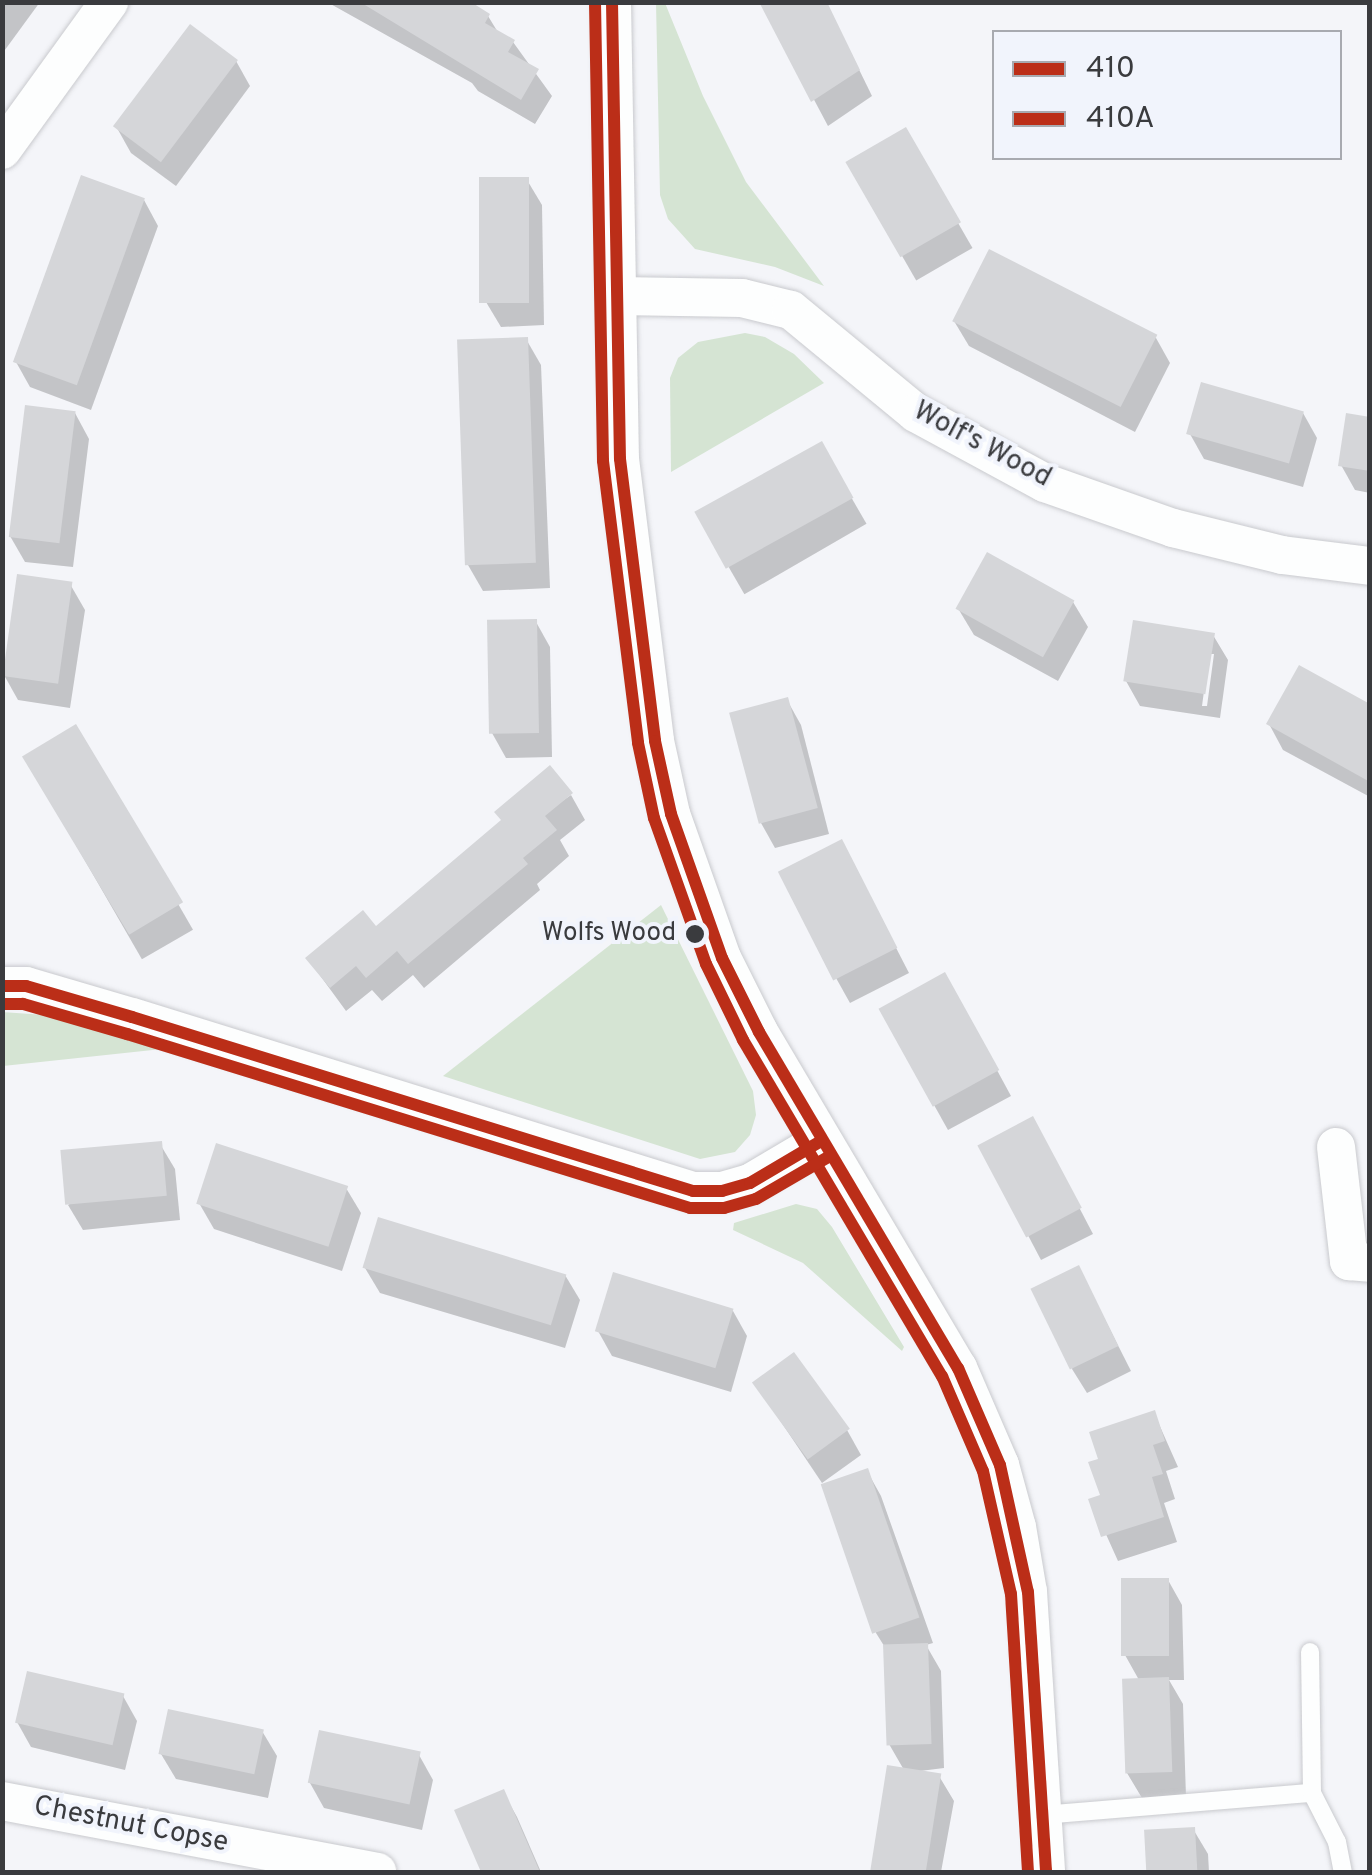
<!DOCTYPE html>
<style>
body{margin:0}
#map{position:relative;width:1372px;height:1875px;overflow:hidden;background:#f4f5f9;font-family:Overpass,sans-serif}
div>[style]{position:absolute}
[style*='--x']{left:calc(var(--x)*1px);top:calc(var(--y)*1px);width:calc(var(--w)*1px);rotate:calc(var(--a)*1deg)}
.green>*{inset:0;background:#d5e4d3}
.shadow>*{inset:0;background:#0003;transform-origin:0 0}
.building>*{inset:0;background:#d5d6d9;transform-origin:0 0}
.roads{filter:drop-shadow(0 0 2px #c9cace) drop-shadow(0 0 2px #c9cace)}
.service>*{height:18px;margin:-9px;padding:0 9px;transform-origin:9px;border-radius:9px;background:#fdfefe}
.minor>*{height:38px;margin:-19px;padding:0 19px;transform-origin:19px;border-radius:19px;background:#fdfefe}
.bus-1>*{height:12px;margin:-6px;padding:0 6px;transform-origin:6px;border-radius:6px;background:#bb2e18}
.bus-2>*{height:12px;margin:-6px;padding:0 6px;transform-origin:6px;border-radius:6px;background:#bb2e18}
.dots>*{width:28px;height:28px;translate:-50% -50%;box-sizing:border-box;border:5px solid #f1f4fc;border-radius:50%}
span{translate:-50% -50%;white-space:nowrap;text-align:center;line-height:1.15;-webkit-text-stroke:8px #f1f4fc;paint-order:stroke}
.bus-label{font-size:26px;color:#3a3b3e}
.right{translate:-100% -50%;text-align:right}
.street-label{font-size:28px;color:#3a3b3e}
.frame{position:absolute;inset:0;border:5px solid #3a3b3e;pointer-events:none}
.legend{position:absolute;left:992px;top:30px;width:350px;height:130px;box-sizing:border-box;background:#f1f4fc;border:2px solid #a8aab0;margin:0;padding:12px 18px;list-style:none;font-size:30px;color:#3a3b3e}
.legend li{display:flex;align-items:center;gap:20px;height:50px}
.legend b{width:50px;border:2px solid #a8aab0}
</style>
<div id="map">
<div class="green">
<i style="clip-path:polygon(656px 3px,665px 3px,703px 96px,746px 182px,824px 286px,775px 267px,695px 249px,668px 219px,660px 195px)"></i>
<i style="clip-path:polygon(745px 333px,765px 337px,794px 354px,824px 383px,671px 472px,670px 378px,678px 358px,698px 342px)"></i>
<i style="clip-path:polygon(661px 905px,753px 1091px,756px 1115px,750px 1135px,735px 1152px,700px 1159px,443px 1076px)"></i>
<i style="clip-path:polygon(2px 1012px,59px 1016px,162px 1045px,162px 1049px,3px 1066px)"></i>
<i style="clip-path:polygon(796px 1204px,817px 1209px,832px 1227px,904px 1347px,902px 1351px,803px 1263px,733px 1230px,734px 1223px)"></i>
</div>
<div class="shadow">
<i style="clip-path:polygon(2px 2px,40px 2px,2px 54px)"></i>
<i style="clip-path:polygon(327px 2px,466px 2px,488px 16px,499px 34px,513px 42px,552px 96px,535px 124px,478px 91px,472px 83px)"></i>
<i style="clip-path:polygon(762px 2px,826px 2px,872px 96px,828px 126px)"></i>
<i style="clip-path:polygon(236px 61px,250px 86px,176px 186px,131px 153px,117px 128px)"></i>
<i style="left:905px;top:131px;width:135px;height:65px;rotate:60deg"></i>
<i style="clip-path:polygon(527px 180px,542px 205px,544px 325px,501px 327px,486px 302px)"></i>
<i style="clip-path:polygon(144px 200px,158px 226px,91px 410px,30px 387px,16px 362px)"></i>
<i style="clip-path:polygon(954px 321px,1156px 338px,1170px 363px,1135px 432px,969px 346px)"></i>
<i style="clip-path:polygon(526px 339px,541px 365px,550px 588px,483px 591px,468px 565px)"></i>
<i style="clip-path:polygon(75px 413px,89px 439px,73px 567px,25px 562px,10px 536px)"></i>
<i style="clip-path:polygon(1303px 413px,1317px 438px,1303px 487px,1204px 459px,1190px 434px)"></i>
<i style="clip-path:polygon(1370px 419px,1370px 493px,1355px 490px,1341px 465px)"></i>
<i style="left:821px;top:445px;width:91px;height:141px;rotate:60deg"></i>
<i style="clip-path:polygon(70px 584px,85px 610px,70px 708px,18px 700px,4px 675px)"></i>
<i style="clip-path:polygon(1073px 602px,1088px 627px,1058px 681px,974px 635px,959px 610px)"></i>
<i style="clip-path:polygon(536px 622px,550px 647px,552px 757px,506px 758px,492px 733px)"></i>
<i style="clip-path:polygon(evenodd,1213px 635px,1228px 660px,1220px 718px,1140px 706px,1126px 681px,1213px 635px,1209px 654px,1214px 654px,1207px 706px,1202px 706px,1209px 654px)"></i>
<i style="clip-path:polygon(787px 700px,801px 725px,829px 834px,775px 848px,761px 823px)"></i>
<i style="clip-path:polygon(1370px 707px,1370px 797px,1283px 750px,1269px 724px)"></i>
<i style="left:76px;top:727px;width:234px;height:59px;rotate:60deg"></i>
<i style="clip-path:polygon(571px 795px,585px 820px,560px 840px,569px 856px,537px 884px,540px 890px,424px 988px,413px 975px,382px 1001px,372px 990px,346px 1011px,308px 959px,375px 930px)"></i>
<i style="clip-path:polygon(855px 868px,909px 973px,850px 1003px,836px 978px)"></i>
<i style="clip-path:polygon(959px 1000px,1011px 1096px,948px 1130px,934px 1105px)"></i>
<i style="clip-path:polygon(160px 1144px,175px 1169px,180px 1220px,83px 1230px,68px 1205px)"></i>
<i style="clip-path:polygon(1046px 1144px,1093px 1234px,1041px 1260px,981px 1146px)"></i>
<i style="clip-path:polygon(346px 1188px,361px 1213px,342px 1271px,214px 1229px,199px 1203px)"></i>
<i style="clip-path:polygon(365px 1268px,565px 1275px,580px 1300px,565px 1348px,380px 1293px)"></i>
<i style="clip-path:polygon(1092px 1294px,1131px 1371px,1087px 1393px,1072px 1369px)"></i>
<i style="clip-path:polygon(733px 1311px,747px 1336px,731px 1392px,612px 1356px,598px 1331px)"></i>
<i style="clip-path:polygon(755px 1383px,847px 1430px,861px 1455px,822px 1483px)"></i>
<i style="clip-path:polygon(1154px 1413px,1178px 1467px,1166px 1471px,1175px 1499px,1164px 1503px,1177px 1542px,1118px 1561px,1091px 1501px,1103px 1497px,1101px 1460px)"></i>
<i style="clip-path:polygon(867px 1471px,881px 1496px,933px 1643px,926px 1645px,941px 1671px,944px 1768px,912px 1772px,939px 1776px,954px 1801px,941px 1872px,871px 1872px,889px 1768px,904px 1770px,889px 1744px,886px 1649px,876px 1633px)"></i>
<i style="clip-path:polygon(1168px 1580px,1182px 1605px,1184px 1680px,1169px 1680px,1183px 1704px,1186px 1797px,1142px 1798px,1127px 1773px,1139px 1680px,1125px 1655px)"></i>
<i style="clip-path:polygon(123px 1696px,137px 1721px,125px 1770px,31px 1747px,17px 1722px)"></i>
<i style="clip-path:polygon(262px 1731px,277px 1756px,268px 1798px,176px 1779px,161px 1754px)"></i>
<i style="clip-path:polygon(419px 1755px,433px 1780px,422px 1830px,324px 1808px,310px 1783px)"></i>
<i style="clip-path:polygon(503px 1792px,517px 1817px,541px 1872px,484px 1872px,457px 1812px)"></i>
<i style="clip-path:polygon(1193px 1829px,1208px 1854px,1209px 1872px,1149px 1872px,1147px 1831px)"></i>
</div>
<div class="building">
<i style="clip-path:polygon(360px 2px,471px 2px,490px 14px,485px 23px,515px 40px,508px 52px,539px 69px,521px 100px)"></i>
<i style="clip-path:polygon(759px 2px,827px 2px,860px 70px,811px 102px)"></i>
<i style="left:190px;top:24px;width:60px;height:128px;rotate:37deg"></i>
<i style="left:906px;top:127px;width:110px;height:70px;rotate:60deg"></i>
<i style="left:81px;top:175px;width:68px;height:199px;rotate:20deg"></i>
<i style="left:479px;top:177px;width:50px;height:126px"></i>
<i style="left:989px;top:249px;width:189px;height:81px;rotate:27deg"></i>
<i style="left:528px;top:337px;width:226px;height:71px;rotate:88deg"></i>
<i style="left:1201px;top:382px;width:107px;height:54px;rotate:16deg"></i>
<i style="left:25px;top:405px;width:51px;height:133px;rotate:7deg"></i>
<i style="clip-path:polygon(1346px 413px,1370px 417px,1370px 471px,1338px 466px)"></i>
<i style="left:822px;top:441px;width:65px;height:146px;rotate:61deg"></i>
<i style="left:987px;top:552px;width:100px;height:65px;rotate:29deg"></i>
<i style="left:17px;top:574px;width:56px;height:103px;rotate:8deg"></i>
<i style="left:537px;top:619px;width:114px;height:50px;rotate:89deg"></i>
<i style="left:1133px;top:620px;width:83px;height:62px;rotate:9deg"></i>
<i style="clip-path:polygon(1299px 665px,1370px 704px,1370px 782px,1266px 724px)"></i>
<i style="left:788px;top:697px;width:115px;height:61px;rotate:75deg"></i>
<i style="left:76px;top:724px;width:208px;height:63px;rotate:59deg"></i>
<i style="clip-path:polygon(550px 765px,573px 793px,545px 816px,557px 830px,523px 858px,528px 864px,408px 964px,397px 951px,366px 978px,356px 966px,330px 988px,305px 958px,363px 910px,376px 926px,501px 820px,494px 812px)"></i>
<i style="left:842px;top:839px;width:122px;height:72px;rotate:63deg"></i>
<i style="left:945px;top:972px;width:112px;height:76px;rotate:61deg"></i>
<i style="left:1033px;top:1116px;width:104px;height:63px;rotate:62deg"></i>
<i style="left:162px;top:1141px;width:55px;height:102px;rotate:85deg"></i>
<i style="left:216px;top:1143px;width:139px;height:64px;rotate:18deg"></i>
<i style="left:378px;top:1217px;width:197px;height:53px;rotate:17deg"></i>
<i style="left:1079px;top:1265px;width:90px;height:54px;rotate:64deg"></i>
<i style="left:613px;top:1272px;width:126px;height:62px;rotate:17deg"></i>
<i style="left:794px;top:1352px;width:95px;height:52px;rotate:54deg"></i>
<i style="clip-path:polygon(1155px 1410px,1165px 1441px,1153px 1445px,1163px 1474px,1152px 1477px,1164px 1517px,1101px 1537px,1088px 1499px,1100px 1495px,1088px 1462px,1098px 1459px,1089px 1432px)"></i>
<i style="left:868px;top:1468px;width:158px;height:50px;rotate:71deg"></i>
<i style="left:1121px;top:1578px;width:48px;height:78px"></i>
<i style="left:928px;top:1643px;width:101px;height:45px;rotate:88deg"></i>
<i style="left:27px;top:1671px;width:100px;height:53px;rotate:13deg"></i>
<i style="left:1169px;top:1677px;width:95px;height:47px;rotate:88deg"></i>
<i style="left:168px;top:1709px;width:98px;height:46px;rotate:12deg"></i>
<i style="left:319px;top:1730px;width:104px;height:54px;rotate:12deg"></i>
<i style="left:887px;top:1765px;width:55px;height:109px;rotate:9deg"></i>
<i style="clip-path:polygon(504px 1789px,540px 1872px,481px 1872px,454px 1810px)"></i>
<i style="left:1195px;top:1827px;width:45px;height:51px;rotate:87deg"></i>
</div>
<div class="roads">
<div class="service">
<i style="--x:1312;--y:1793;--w:55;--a:63"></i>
<i style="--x:1337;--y:1842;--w:31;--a:79"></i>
<i style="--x:1042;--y:1815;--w:271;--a:-4.7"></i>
<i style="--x:1312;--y:1793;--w:141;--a:-90.8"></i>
</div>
<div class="minor">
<i style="--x:612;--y:2;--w:457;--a:89"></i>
<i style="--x:620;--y:459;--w:284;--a:82.9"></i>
<i style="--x:655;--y:741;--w:75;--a:77.6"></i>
<i style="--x:671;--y:814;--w:153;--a:70.5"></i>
<i style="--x:722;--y:958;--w:83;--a:63.4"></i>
<i style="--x:759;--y:1032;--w:391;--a:59.4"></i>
<i style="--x:958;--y:1368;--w:106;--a:66.6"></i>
<i style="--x:1000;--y:1465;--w:64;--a:74.7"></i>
<i style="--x:1017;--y:1527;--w:66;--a:80.4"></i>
<i style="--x:1028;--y:1592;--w:281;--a:86.3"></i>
<i style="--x:2;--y:150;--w:183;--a:-54.1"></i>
<i style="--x:618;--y:296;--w:124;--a:0.9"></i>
<i style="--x:742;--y:298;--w:50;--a:13.8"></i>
<i style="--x:791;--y:310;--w:162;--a:39.5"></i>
<i style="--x:916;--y:413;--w:147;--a:28.5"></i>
<i style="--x:1045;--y:483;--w:136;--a:19.4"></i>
<i style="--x:1173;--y:528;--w:112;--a:13.9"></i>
<i style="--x:1282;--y:555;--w:89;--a:7.1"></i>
<i style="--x:2;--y:986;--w:24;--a:0"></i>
<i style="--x:26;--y:986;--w:110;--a:16.3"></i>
<i style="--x:132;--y:1017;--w:587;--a:17.23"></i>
<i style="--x:693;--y:1191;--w:29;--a:0"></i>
<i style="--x:722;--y:1191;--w:29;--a:-16"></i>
<i style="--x:750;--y:1183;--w:82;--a:-30.6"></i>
<i style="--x:1336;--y:1147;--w:115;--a:83.5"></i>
<i style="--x:1349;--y:1261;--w:21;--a:5"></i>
<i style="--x:2;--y:1801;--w:382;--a:10.7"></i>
</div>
</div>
<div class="bus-1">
<i style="--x:612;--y:2;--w:457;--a:89"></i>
<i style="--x:620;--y:459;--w:284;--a:82.9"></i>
<i style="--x:655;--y:741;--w:75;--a:77.6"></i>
<i style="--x:671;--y:814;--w:153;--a:70.5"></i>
<i style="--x:722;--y:958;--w:83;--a:63.4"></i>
<i style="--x:759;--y:1032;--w:391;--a:59.4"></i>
<i style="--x:958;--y:1368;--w:106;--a:66.6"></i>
<i style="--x:1000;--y:1465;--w:130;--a:77.6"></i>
<i style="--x:1028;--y:1592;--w:281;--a:86.3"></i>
<i style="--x:2;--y:986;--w:24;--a:0"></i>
<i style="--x:26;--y:986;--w:110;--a:16.3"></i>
<i style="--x:132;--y:1017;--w:587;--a:17.23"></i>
<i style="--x:693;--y:1191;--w:29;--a:0"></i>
<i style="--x:722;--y:1191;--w:29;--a:-16"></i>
<i style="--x:750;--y:1183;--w:82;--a:-30.6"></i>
</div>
<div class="bus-2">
<i style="--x:595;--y:2;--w:459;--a:89"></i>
<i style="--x:603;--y:461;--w:284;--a:82.9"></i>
<i style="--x:638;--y:743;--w:77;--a:78"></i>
<i style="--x:654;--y:818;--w:155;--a:70.4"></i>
<i style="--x:706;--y:964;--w:85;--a:64"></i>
<i style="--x:743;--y:1040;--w:391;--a:59.4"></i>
<i style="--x:942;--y:1376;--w:103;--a:66.7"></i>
<i style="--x:983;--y:1471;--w:126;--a:77.2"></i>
<i style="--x:1011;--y:1594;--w:279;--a:86.5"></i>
<i style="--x:2;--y:1004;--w:21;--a:0"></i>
<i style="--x:23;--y:1004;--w:108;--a:16.1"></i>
<i style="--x:127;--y:1034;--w:589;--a:17.17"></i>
<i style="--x:690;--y:1208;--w:34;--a:0"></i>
<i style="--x:724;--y:1208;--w:33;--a:-16"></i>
<i style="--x:756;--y:1199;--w:86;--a:-30.2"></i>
</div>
<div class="dots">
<i style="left:695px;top:934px;background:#3a3b3e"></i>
</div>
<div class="bus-label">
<span class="right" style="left:676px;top:934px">Wolfs Wood</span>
</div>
<div class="street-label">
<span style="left:982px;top:445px;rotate:28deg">Wolf's Wood</span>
<span style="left:131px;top:1825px;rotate:11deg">Chestnut Copse</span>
</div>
<div class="frame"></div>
<ul class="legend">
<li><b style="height:12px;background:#bb2e18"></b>410</li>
<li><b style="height:12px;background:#bb2e18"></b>410A</li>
</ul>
</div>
